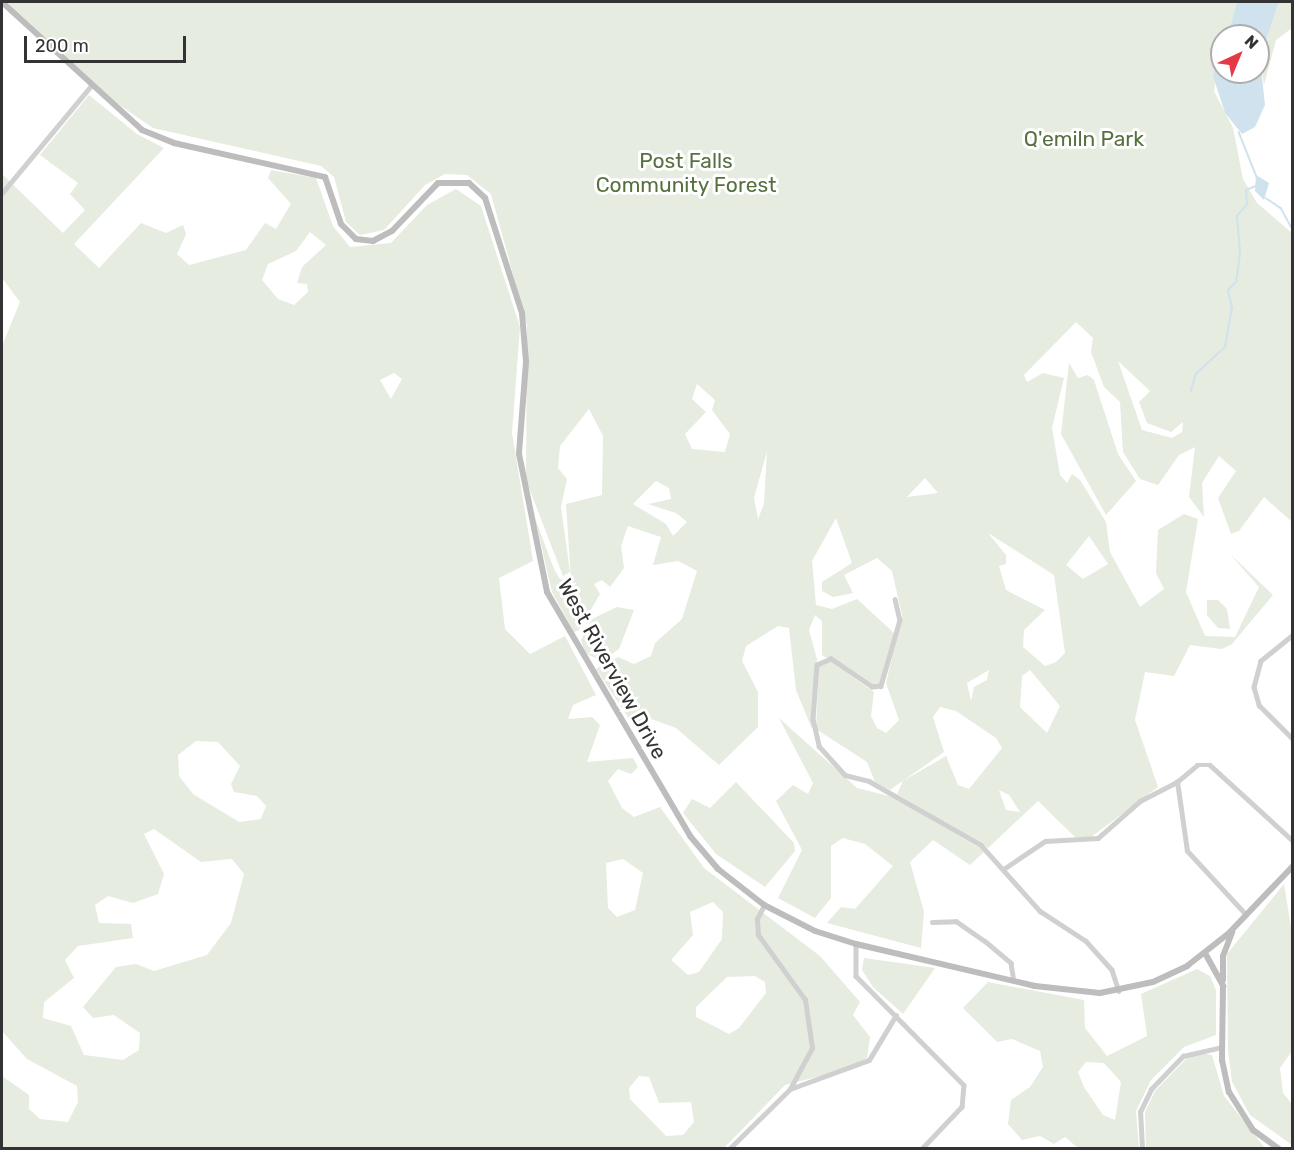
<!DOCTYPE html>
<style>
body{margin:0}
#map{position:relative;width:1294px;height:1150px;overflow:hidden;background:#fff;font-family:Rubik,sans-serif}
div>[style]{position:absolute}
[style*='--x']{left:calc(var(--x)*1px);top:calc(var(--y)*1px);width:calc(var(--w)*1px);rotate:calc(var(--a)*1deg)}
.green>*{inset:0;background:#e6ecdf}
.water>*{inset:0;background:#cfe2ee}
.stream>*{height:1.5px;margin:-0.75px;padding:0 0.75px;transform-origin:0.75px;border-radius:0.75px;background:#cfe2ee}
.street>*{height:4.5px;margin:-2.25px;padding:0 2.25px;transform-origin:2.25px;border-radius:2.25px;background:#d0d0d0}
.secondary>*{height:6px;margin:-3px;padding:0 3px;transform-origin:3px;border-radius:3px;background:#bdbdbd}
span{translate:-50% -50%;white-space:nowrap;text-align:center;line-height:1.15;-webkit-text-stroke:6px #fff;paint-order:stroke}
.park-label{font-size:21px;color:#56703f}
.street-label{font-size:21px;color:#333}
.frame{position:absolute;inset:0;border:3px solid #333;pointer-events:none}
.north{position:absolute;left:1210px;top:24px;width:60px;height:60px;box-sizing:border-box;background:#fff;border:2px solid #adadad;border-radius:50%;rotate:44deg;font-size:16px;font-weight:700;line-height:24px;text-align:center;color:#333}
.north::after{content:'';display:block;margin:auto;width:21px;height:27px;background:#e63946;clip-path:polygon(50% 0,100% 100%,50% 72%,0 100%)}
.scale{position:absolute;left:24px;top:36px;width:162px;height:27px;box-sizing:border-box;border:3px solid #333;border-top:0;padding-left:8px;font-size:18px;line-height:21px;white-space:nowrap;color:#333;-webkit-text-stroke:4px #fff;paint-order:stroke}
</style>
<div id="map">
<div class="green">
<i style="clip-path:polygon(evenodd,7px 2px,1237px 2px,1231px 29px,1222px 36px,1214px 91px,1233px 128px,1243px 179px,1257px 203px,1292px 233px,1292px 522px,1264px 497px,1239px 531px,1231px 534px,1218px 498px,1236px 471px,1219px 456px,1202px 483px,1204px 517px,1189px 497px,1195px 447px,1179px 455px,1158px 485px,1140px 479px,1123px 452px,1120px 402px,1104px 387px,1091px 352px,1093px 338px,1076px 322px,1024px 375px,1027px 382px,1043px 373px,1064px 378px,1052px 428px,1060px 475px,1067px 483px,1072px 474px,1080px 480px,1106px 522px,1110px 552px,1140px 607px,1164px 589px,1156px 573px,1158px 530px,1184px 514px,1198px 519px,1186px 592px,1205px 636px,1235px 637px,1259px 587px,1230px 554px,1273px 595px,1232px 644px,1222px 649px,1190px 645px,1174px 676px,1145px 672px,1135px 720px,1158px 787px,1091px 837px,1075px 837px,1038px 801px,988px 848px,897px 794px,903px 781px,946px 756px,958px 785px,969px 789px,1002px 748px,996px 738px,956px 711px,940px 707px,933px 717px,944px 752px,890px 790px,875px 782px,867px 762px,816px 729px,819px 665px,830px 661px,874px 692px,871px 716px,877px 728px,886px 733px,899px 720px,886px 683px,902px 615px,892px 571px,877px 558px,844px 575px,853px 593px,833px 597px,822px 591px,822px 582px,852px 563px,836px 518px,812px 561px,816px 605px,832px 609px,857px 599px,894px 633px,880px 685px,872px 686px,822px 655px,822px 621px,815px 615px,809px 630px,817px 659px,812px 729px,796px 690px,789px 628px,778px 626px,746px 646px,742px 661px,758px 692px,758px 727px,719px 765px,676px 728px,646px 717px,634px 726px,596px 669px,618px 657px,634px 664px,651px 656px,655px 643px,682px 619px,697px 571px,678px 561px,653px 565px,661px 537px,628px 526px,621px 546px,624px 568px,610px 587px,602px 580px,594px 584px,600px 594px,579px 630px,574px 632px,552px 592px,535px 518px,554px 569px,560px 579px,571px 580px,566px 504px,602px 495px,603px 436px,589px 409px,560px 446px,558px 468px,567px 479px,561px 507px,570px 572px,563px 576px,526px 480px,527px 325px,491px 194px,467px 175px,445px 174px,425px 185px,384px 230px,360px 235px,346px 222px,334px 177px,321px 166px,153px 128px,118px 104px,7px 2px,1118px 361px,1150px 391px,1139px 402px,1147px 423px,1171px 432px,1183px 422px,1182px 432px,1172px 438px,1142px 430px,1118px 361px,7px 2px,697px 384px,715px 400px,712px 410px,730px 434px,725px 452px,692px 449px,685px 434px,706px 412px,692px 399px,697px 384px,7px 2px,767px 451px,764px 504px,758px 519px,754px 498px,767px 451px,7px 2px,925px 478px,938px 493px,907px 497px,925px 478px,7px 2px,656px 481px,669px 488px,671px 499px,648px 504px,676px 513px,687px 522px,673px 536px,666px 524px,633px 504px,656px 481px,7px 2px,988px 533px,1054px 575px,1065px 653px,1056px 662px,1045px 666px,1023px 647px,1024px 630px,1045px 610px,1006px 590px,999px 566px,1006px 564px,1006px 555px,988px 533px,7px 2px,1089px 536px,1108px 564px,1083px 579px,1066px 565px,1089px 536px,7px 2px,989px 670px,987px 680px,974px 687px,971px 701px,967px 683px,989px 670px,7px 2px,1030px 670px,1060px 706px,1047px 733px,1020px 707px,1022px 676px,1030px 670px,7px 2px,999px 790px,1009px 795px,1020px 812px,1006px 810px,999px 790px)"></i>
<i style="clip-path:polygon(1279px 2px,1292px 2px,1292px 28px,1276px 40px,1264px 85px,1260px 59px)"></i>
<i style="clip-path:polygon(evenodd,89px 95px,137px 134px,164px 148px,74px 244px,99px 268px,141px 223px,166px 233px,183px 225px,186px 234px,177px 254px,189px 265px,246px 250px,265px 223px,276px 229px,291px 204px,268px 178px,271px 170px,316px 178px,333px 226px,350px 247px,391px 243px,427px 205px,456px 189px,481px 206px,520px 327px,512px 433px,533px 561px,499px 578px,505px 629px,530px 654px,565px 636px,596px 695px,573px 705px,568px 719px,592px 717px,600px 725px,587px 762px,633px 758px,638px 767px,631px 774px,618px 769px,608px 781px,622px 808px,634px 817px,660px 807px,704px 868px,820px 956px,860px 1002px,853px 1015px,870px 1037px,867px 1058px,848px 1069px,785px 1085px,724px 1148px,2px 1148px,2px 1076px,29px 1095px,29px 1109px,40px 1119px,68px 1122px,78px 1102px,77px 1086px,27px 1059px,2px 1031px,2px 346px,20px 302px,2px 278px,2px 174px,63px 233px,85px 210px,70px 194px,78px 183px,40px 155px,89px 95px,310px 232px,326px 245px,302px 267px,297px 283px,307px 284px,308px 292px,294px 305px,278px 299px,262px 280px,268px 264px,296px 251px,310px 232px,89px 95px,394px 373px,402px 379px,391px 399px,380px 380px,394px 373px,89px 95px,196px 741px,218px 742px,240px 766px,231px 784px,234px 792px,257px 796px,266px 806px,261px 819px,239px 822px,193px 794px,179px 776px,178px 755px,196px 741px,89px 95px,154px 829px,201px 862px,232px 859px,244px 874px,231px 923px,207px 955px,154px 971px,136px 964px,116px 967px,83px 1007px,93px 1018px,114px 1015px,140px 1033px,139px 1050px,123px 1060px,84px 1055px,71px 1026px,43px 1018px,44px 1002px,74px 978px,65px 960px,78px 946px,133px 938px,131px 924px,99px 923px,95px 905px,108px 896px,133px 903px,158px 894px,164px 874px,144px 834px,154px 829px,89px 95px,623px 859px,643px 873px,635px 910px,617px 917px,608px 908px,606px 863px,623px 859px,89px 95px,713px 902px,723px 912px,722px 939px,699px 972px,688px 975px,671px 960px,693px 935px,690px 912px,713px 902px,89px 95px,755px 976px,765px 982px,766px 993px,739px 1028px,729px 1034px,696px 1017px,696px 1007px,727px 977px,755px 976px,89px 95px,639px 1076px,649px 1077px,659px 1103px,691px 1102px,694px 1122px,683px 1135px,666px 1136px,630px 1099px,629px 1088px,639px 1076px)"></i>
<i style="clip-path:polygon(1069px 363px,1078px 378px,1088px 375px,1094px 380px,1118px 454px,1136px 481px,1106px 515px,1061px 434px)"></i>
<i style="clip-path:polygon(1207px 600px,1218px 600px,1227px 609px,1230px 629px,1218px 628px,1207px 615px)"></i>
<i style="clip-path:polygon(617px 607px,634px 610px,619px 649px,602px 661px,585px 653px,581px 640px,592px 619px)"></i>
<i style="clip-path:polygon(779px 718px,857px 788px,893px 797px,985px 851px,970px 865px,933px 840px,910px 862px,924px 912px,921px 948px,827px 923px,841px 907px,855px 909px,893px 866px,865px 844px,843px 838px,831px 846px,831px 898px,815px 918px,778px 898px,802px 850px,776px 801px,793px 785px,808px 794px,813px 783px)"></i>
<i style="clip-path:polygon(736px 782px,794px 843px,795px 851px,765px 887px,716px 854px,683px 813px,692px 799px,710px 808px)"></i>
<i style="clip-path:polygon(1284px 884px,1292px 933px,1292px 1051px,1280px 1068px,1283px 1093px,1292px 1104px,1292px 1145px,1250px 1115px,1232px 1082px,1228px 1050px,1227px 954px)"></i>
<i style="clip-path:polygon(864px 958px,935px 968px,903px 1014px,873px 987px,862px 970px)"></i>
<i style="clip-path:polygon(evenodd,1197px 969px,1210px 976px,1216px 990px,1216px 1035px,1184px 1047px,1151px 1080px,1136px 1111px,1139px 1148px,1078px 1148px,1065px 1137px,1054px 1144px,1040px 1136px,1022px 1140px,1008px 1124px,1011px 1100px,1030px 1087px,1043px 1067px,1040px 1051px,1012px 1039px,997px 1042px,963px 1008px,988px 982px,1084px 1000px,1085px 1028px,1107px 1056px,1147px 1036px,1141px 994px,1197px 969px,1086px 1062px,1104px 1063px,1121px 1082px,1115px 1120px,1103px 1115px,1084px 1087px,1078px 1072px,1086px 1062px)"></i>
<i style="clip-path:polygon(1201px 1053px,1212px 1055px,1224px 1096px,1265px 1148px,1146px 1148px,1145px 1112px,1155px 1091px,1186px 1059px)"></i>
</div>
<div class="water">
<i style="clip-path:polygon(1237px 2px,1279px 2px,1260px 59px,1265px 105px,1255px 127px,1242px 134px,1225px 113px,1213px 76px,1222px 48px,1222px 72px,1258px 72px,1258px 36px,1228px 36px)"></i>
<i style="clip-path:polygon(1256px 175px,1269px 183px,1264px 200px,1255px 191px)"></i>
</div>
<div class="stream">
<i style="--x:1239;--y:132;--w:48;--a:68.2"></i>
<i style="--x:1266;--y:198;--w:18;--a:34"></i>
<i style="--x:1281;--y:208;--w:23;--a:61"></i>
<i style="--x:1191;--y:391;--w:18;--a:-74"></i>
<i style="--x:1196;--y:374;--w:40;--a:-43"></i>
<i style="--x:1225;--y:347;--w:40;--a:-80"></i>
<i style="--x:1232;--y:308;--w:18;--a:-103"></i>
<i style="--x:1228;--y:290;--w:11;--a:-45"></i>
<i style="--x:1236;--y:282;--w:30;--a:-82"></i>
<i style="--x:1240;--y:252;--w:36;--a:-95"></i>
<i style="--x:1237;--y:216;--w:16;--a:-50"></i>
<i style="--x:1247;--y:204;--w:14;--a:-94"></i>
<i style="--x:1246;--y:190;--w:11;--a:-22"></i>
</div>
<div class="street">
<i style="--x:2;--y:193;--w:138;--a:-50.3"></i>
<i style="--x:895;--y:599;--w:22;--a:77"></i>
<i style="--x:900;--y:620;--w:69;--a:106.1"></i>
<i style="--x:881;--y:686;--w:9;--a:174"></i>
<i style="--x:872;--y:687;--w:50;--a:-145.7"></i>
<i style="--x:831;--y:659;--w:15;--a:157"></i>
<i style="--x:817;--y:665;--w:54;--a:94.2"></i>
<i style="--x:813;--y:719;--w:28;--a:77"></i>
<i style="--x:819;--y:746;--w:39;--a:48"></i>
<i style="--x:845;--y:775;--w:25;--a:14"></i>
<i style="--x:869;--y:781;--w:129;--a:29.7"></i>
<i style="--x:981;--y:845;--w:89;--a:48.2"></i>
<i style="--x:1040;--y:911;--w:55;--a:33.1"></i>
<i style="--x:1086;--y:941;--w:39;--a:48"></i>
<i style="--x:1112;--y:970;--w:22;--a:72"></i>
<i style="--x:1292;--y:636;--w:40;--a:141"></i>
<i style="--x:1261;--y:661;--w:27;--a:105"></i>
<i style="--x:1254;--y:687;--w:19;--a:74"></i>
<i style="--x:1259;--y:705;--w:47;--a:45"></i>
<i style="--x:1005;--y:868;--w:48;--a:-34"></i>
<i style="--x:1045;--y:841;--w:53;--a:-3.2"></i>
<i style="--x:1098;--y:838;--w:56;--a:-41.4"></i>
<i style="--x:1140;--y:801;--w:42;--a:-27.2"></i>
<i style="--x:1246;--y:915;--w:87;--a:-132.7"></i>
<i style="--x:1187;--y:851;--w:70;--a:-98.2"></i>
<i style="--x:1177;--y:782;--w:26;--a:-40"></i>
<i style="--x:1197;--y:765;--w:13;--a:0"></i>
<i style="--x:1210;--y:765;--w:111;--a:42.4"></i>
<i style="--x:932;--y:922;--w:24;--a:-2"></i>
<i style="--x:956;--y:921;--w:35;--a:35"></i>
<i style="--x:985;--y:941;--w:34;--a:40"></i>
<i style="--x:1011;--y:963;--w:18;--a:81"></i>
<i style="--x:856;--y:944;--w:32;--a:90"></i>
<i style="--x:856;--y:976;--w:153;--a:45.3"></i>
<i style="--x:964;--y:1085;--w:22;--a:95"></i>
<i style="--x:962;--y:1107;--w:57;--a:133.6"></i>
<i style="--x:790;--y:1089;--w:84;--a:-20.2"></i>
<i style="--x:869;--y:1060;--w:52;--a:-59"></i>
<i style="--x:730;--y:1148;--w:84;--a:-44.5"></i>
<i style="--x:790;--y:1089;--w:47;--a:-61.8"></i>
<i style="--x:812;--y:1048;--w:49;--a:-98.3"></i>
<i style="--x:805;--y:1000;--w:80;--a:-125.9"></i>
<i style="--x:758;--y:935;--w:16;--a:-94"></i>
<i style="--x:757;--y:919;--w:16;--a:-63"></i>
<i style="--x:1142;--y:1148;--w:36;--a:-93"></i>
<i style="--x:1140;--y:1112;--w:25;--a:-64"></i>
<i style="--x:1151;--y:1089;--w:46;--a:-45.9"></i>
<i style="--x:1183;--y:1056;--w:39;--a:-13"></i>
</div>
<div class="secondary">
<i style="--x:2;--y:2;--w:190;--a:42.4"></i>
<i style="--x:142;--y:130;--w:35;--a:22"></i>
<i style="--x:174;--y:143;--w:155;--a:12.7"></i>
<i style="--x:325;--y:177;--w:50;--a:71.2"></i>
<i style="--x:341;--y:224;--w:21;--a:45"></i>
<i style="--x:356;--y:239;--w:17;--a:7"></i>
<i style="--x:373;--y:241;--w:21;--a:-28"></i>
<i style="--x:392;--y:231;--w:66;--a:-46.2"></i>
<i style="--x:438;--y:183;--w:31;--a:0"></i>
<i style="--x:469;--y:183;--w:22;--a:43"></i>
<i style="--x:485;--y:198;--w:121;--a:72.2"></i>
<i style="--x:522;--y:313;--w:49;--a:85.3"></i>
<i style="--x:526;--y:362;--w:92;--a:94.4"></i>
<i style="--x:519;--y:454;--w:141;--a:78.5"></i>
<i style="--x:547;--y:592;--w:283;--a:59.6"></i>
<i style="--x:690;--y:836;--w:43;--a:49.7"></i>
<i style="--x:718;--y:869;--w:58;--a:38"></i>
<i style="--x:764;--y:905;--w:57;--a:27"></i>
<i style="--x:815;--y:931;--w:43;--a:17.6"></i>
<i style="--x:856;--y:944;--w:184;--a:13.2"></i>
<i style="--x:1035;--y:986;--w:65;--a:6.1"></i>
<i style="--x:1100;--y:993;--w:54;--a:-11.7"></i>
<i style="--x:1153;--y:982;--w:38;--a:-25"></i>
<i style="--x:1187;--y:966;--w:52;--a:-38"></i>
<i style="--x:1228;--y:934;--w:93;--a:-46.3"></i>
<i style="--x:1205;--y:953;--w:38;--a:61"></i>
<i style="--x:1223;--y:986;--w:74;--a:90.8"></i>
<i style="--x:1222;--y:1060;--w:33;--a:78"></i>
<i style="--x:1229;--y:1092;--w:45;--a:57.7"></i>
<i style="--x:1253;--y:1130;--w:31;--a:36"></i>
<i style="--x:1223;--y:980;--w:24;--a:-90"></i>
<i style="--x:1223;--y:956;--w:26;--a:-69"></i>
</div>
<div class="park-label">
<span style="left:1084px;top:139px">Q'emiln Park</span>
<span style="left:686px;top:173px">Post Falls<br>Community Forest</span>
</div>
<div class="street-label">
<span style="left:612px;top:669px;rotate:61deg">West Riverview Drive</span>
</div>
<div class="frame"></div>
<div class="north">N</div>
<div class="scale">200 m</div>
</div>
